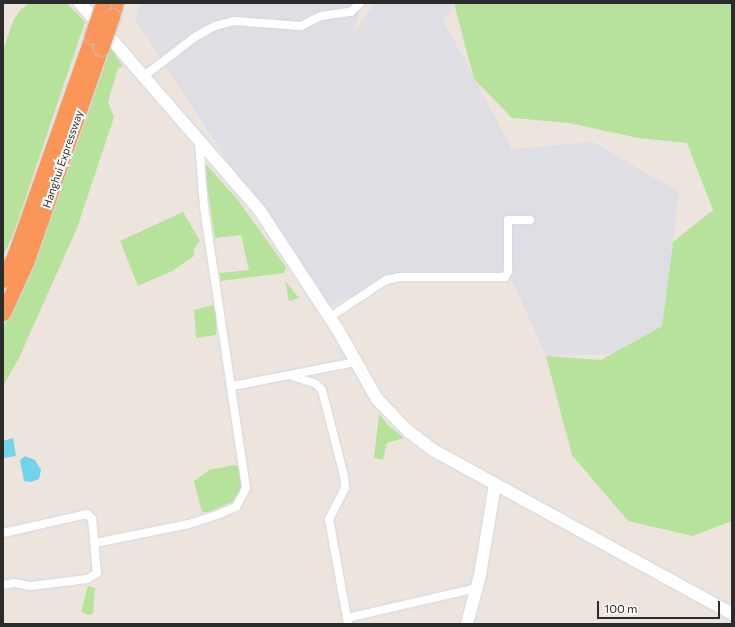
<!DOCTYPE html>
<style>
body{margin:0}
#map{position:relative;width:735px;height:627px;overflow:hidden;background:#ede5dd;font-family:Commissioner,sans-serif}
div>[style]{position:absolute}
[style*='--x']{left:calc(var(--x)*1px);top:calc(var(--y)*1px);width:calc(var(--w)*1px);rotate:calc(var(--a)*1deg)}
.industrial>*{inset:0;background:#dfdee5}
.green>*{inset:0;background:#b7e29b}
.water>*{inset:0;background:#72d3ed}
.roads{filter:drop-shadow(0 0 1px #d3d7e3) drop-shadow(0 0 1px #d3d7e3)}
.street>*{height:8px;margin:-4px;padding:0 4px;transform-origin:4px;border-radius:4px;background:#fff}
.secondary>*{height:12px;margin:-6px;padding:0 6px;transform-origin:6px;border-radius:6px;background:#fff}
.highway>*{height:15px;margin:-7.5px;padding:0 7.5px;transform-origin:7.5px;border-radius:7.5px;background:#fb965a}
.bridges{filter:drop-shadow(0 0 1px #c4c4c4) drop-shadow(0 0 1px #c4c4c4)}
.highway-bridge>*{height:15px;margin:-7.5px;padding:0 7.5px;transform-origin:7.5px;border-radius:7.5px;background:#fb965a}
span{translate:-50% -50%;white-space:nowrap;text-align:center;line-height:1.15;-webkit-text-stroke:4px #fff;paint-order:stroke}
.street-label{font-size:11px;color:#2b2b2b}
.frame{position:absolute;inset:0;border:4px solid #2b2b2b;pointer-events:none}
.scale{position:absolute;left:597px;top:601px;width:123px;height:18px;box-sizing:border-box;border:2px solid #2b2b2b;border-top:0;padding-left:5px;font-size:12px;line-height:14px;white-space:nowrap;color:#2b2b2b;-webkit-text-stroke:3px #fff;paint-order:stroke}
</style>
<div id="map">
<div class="industrial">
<i style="clip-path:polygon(140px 3px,361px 3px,354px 32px,375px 3px,458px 3px,443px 20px,512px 149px,593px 142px,679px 192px,662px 326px,611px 354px,546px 356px,508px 271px,399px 277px,323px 308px,135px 19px)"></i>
</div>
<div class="green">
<i style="clip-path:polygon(30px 3px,67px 3px,85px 22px,13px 235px,3px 256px,3px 50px,14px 19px,21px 9px)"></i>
<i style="clip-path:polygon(454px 3px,732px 3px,732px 521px,692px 536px,628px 521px,572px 455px,546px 356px,601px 360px,662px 326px,673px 242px,713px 210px,687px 143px,638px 138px,569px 123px,512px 118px,474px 79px)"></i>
<i style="clip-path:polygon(111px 47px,123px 67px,118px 68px,108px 102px,114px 117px,77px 228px,19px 358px,3px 386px,3px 328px,54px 207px)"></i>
<i style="clip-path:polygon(205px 163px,237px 199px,286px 267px,284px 273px,221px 281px,220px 273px,249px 270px,241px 235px,215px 238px,204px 167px)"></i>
<i style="clip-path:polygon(183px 212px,200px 241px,194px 249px,194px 256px,172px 271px,138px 286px,120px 241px)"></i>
<i style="clip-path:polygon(285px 281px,299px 298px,289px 301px)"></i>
<i style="clip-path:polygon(213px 305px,216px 312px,216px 335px,196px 338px,194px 310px)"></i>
<i style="clip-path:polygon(379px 414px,389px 426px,404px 438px,387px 443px,383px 460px,374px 458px)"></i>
<i style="clip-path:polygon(234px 465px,239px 466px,242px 478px,240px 492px,234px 501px,209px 512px,202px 512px,194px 481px,209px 470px)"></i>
<i style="clip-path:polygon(88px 586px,95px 588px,93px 613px,89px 615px,81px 612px)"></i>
</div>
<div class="water">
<i style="clip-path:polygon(13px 438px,16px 456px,4px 458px,3px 441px)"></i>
<i style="clip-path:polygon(25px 456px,35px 460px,41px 470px,39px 479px,31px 482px,24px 481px,20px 460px)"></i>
</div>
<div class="roads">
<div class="street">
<i style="--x:144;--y:76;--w:64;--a:-37.4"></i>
<i style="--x:195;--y:37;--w:23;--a:-29"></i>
<i style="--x:215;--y:26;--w:20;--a:-15"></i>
<i style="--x:234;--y:21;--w:67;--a:4.3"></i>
<i style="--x:301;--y:26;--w:22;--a:-27"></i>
<i style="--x:321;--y:16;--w:30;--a:-8"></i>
<i style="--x:351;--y:12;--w:13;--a:-45"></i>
<i style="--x:330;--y:317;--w:67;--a:-33.5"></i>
<i style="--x:386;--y:280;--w:13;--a:-13"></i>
<i style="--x:399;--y:277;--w:106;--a:0"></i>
<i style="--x:505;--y:277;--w:7;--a:-63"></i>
<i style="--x:508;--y:271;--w:51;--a:-90"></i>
<i style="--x:508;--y:220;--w:22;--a:0"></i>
<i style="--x:292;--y:376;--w:25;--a:18"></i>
<i style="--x:316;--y:384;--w:8;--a:45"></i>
<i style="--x:322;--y:390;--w:89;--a:75.7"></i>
<i style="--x:344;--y:476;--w:12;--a:85"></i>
<i style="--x:345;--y:488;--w:35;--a:117"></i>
<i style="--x:329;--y:519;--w:107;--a:79.7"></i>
<i style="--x:233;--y:386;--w:124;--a:-11.1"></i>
<i style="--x:3;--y:533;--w:86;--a:-12.7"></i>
<i style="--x:87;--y:514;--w:7;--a:45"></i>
<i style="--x:92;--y:519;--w:54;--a:84.7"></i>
<i style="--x:97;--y:573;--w:12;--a:149"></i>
<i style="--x:87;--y:579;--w:57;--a:173"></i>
<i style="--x:30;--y:586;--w:15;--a:-169"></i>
<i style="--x:15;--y:583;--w:12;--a:171"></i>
<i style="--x:95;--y:543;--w:96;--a:-11.4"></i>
<i style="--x:189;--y:524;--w:29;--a:-18"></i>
<i style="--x:217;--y:515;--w:21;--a:-23"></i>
<i style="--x:236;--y:507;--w:21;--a:-62"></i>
<i style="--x:246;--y:488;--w:284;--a:-98.5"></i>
<i style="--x:204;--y:207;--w:67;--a:-94.3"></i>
<i style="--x:347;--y:618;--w:133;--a:-13"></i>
</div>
<div class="secondary">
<i style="--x:80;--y:3;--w:275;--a:49.1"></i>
<i style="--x:260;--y:211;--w:142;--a:56.8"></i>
<i style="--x:338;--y:330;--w:79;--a:60.5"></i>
<i style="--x:377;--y:399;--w:45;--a:45.9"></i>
<i style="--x:408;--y:431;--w:31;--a:37"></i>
<i style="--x:433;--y:450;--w:341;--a:28.7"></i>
<i style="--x:467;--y:624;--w:51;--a:-75.1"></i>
<i style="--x:480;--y:575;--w:92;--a:-80.6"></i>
</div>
<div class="highway">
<i style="--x:112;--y:16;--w:14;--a:-73"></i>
<i style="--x:3;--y:280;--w:29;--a:-65"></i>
<i style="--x:15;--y:254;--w:231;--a:-70.5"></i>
<i style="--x:3;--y:313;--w:58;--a:-65.6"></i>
<i style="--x:27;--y:260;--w:225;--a:-70.8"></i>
</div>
</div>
<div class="bridges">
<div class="highway-bridge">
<i style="--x:92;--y:36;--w:31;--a:-71"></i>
<i style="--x:101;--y:48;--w:34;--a:-71"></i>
</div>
</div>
<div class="street-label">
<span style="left:63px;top:159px;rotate:-71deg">Hanghui Expressway</span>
</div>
<div class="frame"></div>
<div class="scale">100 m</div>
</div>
